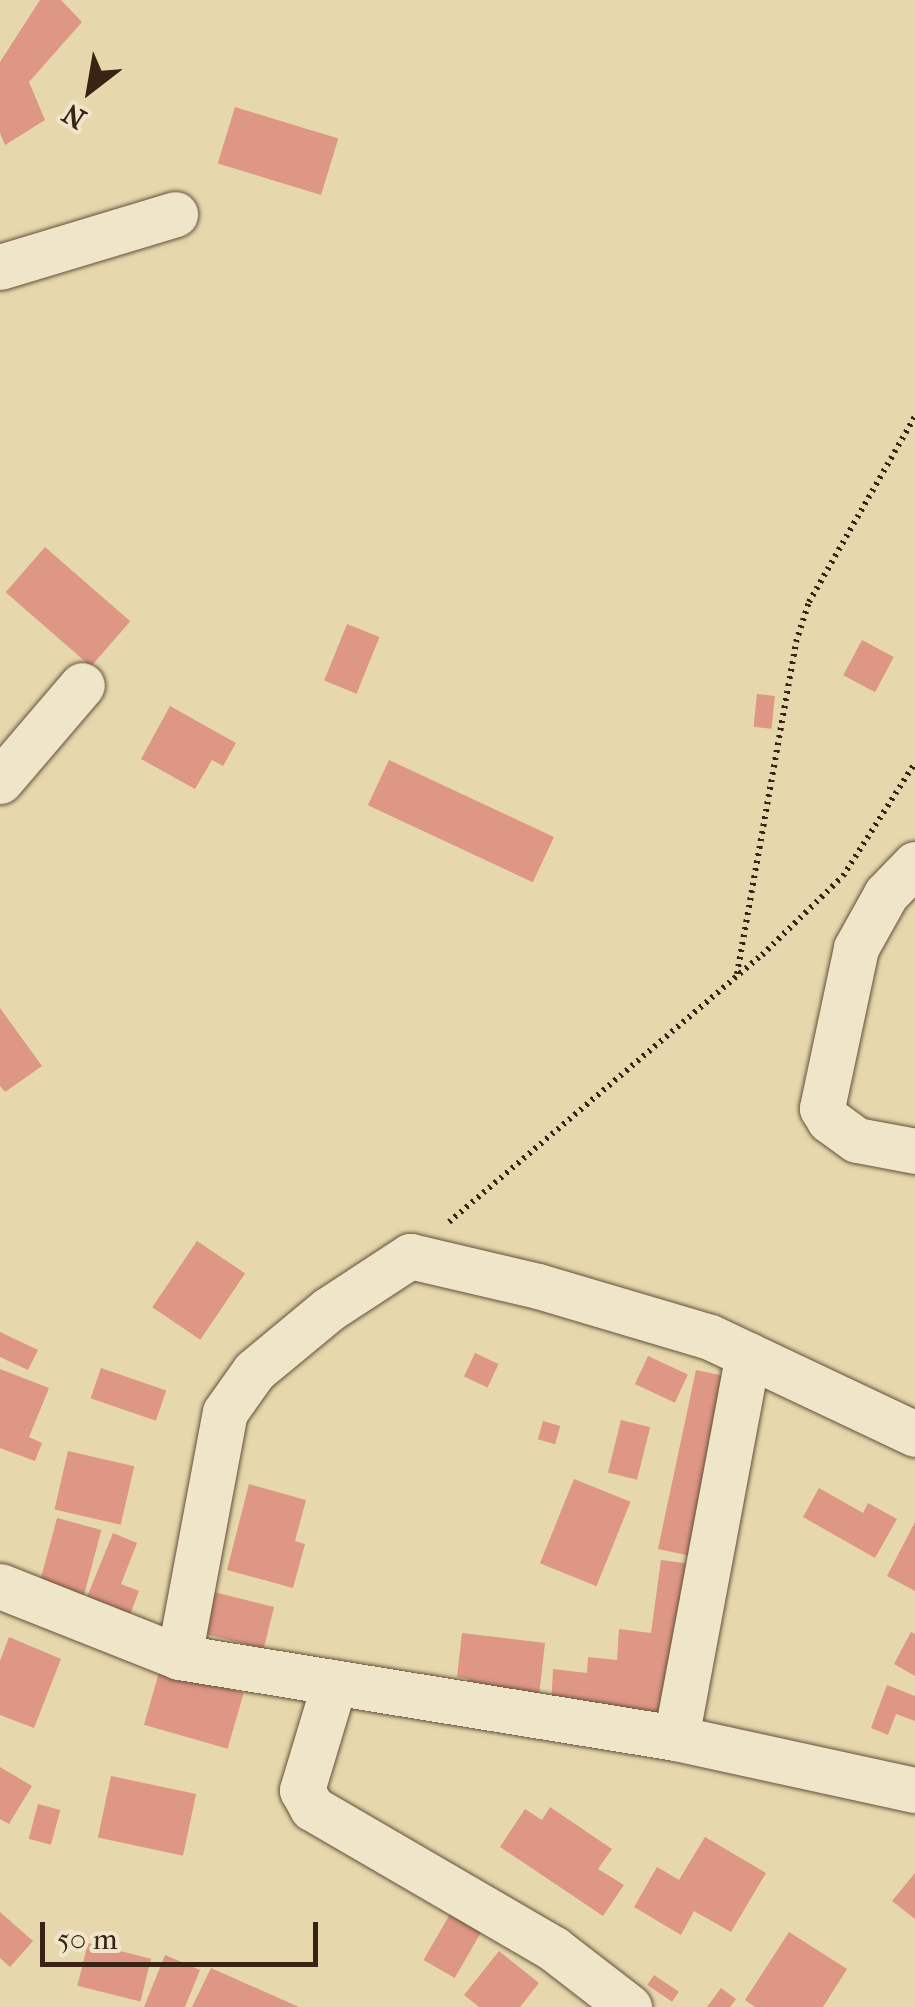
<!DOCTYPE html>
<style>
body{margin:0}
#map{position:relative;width:915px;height:2007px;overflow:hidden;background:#e6d8ac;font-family:"IM FELL French Canon",serif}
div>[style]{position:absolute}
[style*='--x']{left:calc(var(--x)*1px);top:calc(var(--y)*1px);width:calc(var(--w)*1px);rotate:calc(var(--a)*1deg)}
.building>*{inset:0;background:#de9784;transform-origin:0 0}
.path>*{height:6px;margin-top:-3px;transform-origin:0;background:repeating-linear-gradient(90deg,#392314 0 2.5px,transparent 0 7.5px)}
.roads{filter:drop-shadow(0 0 2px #64503a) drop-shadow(0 0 2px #64503a)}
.minor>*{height:45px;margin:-22.5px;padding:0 22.5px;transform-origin:22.5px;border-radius:22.5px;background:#efe6c9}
span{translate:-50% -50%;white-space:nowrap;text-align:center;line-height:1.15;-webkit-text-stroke:9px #efe6c9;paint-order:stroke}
.north{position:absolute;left:40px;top:40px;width:100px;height:100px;-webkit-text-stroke:8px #efe6c9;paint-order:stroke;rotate:211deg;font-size:28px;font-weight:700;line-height:40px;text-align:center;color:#392314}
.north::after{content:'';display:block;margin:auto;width:35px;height:45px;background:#392314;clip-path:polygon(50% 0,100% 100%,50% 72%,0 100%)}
.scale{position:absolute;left:40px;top:1922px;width:278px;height:45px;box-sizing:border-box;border:5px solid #392314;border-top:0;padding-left:12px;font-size:30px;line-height:35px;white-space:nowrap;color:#392314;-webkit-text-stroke:8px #efe6c9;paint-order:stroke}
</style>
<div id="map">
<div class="building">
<i style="clip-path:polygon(40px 0,61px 0,82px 22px,29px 82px,45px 120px,5px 145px,0 133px,0 62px)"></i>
<i style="left:235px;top:107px;width:108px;height:59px;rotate:17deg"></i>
<i style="left:45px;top:547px;width:113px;height:60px;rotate:41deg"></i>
<i style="left:347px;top:624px;width:35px;height:61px;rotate:22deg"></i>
<i style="left:862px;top:640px;width:36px;height:40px;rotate:28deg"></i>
<i style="left:757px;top:694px;width:18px;height:33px;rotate:6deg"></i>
<i style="clip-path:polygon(170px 706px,236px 743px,223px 766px,212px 760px,195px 789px,141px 759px)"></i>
<i style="left:389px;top:760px;width:182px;height:50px;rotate:25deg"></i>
<i style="clip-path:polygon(0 1008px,42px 1066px,5px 1092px,0 1086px)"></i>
<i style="left:197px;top:1241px;width:58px;height:80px;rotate:34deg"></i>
<i style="clip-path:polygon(0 1332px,38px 1350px,28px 1370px,0 1357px)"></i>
<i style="left:475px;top:1353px;width:26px;height:26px;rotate:25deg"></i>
<i style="left:648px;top:1356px;width:44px;height:31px;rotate:25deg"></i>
<i style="left:101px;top:1368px;width:69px;height:32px;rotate:19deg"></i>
<i style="clip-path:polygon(0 1369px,49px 1388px,29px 1437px,42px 1443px,35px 1461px,0 1448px)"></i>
<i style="left:696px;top:1370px;width:35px;height:183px;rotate:12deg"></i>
<i style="left:621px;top:1420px;width:30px;height:54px;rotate:14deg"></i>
<i style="left:543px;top:1421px;width:18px;height:19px;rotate:16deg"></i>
<i style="left:68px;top:1451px;width:68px;height:60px;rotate:13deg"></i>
<i style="left:574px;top:1479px;width:61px;height:91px;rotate:22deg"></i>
<i style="clip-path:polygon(249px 1484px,306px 1500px,295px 1541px,305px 1544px,293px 1588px,227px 1570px)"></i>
<i style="clip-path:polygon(819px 1488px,863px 1513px,868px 1503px,897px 1519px,875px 1558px,803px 1517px)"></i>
<i style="left:57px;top:1518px;width:46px;height:74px;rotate:15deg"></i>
<i style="clip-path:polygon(915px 1522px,915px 1591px,887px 1576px)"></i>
<i style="clip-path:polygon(113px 1533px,137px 1543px,121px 1584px,139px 1591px,130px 1615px,87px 1597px)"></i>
<i style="clip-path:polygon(661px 1560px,699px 1565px,674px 1720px,551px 1710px,553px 1669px,587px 1673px,588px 1657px,617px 1660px,619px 1629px,651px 1633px)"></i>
<i style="left:210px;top:1591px;width:66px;height:43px;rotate:14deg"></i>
<i style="clip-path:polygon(911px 1632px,915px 1634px,915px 1676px,894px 1664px)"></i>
<i style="clip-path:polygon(462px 1633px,545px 1643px,539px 1696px,468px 1688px,469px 1679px,457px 1677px)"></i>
<i style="clip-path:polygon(9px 1637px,61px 1659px,34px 1728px,0 1715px,0 1661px)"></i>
<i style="left:160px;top:1669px;width:87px;height:58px;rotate:16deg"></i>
<i style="clip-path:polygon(887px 1685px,915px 1696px,915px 1721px,896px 1714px,888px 1735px,871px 1728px)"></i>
<i style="clip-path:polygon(0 1767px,32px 1786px,9px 1824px,0 1819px)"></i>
<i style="left:111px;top:1776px;width:87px;height:63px;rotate:12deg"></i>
<i style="left:38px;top:1804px;width:23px;height:36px;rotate:15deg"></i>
<i style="clip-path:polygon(550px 1807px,612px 1849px,598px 1869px,624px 1885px,603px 1916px,500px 1847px,525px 1809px,542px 1820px)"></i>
<i style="clip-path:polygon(705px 1837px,766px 1873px,731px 1932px,694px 1911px,681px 1935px,634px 1907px,657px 1867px,679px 1880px)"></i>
<i style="clip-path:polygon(915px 1873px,915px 1919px,892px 1901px)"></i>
<i style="left:457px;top:1902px;width:36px;height:67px;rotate:30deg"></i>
<i style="clip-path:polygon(0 1912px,33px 1941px,10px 1967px,0 1958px)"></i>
<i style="clip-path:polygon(789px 1932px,847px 1969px,823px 2007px,755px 2007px,745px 2000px)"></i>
<i style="left:88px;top:1943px;width:65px;height:44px;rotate:14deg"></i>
<i style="clip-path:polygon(499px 1951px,539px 1983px,520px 2007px,479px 2007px,464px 1995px)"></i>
<i style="clip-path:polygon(165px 1955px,200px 1970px,185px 2007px,144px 2007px)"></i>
<i style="clip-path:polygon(211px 1968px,299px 2007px,192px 2007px)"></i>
<i style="left:654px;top:1975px;width:30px;height:12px;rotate:34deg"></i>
<i style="clip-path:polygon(721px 1988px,736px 1999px,730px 2007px,707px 2007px)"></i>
</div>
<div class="path">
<i style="--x:737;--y:974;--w:337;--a:-79.9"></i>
<i style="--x:796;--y:642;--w:42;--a:-72"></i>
<i style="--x:809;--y:602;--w:214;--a:-60.3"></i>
<i style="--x:449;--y:1222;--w:411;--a:-40.5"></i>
<i style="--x:762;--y:955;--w:113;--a:-44.3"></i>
<i style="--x:843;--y:876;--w:134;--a:-57.5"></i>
</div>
<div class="roads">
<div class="minor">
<i style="--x:0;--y:267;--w:183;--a:-16.8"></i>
<i style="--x:0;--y:781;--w:126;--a:-49.5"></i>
<i style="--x:915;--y:864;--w:42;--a:134"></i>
<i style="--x:886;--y:894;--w:62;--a:119.1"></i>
<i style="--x:856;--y:948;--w:164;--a:102"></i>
<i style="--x:822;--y:1108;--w:14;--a:60"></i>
<i style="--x:829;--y:1120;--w:34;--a:36"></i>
<i style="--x:857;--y:1140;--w:59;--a:10.7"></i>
<i style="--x:0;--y:1586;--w:193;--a:21.6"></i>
<i style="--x:179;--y:1657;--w:504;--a:9.26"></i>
<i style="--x:676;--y:1738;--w:245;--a:12.3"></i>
<i style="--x:179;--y:1657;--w:249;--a:-79.4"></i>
<i style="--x:225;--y:1412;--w:50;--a:-54.7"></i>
<i style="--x:254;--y:1371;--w:97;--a:-39.6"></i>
<i style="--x:329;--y:1309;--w:97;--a:-33.2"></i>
<i style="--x:410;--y:1256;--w:131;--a:13.2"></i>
<i style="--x:538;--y:1286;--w:179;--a:16.5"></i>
<i style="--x:710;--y:1337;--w:227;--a:25.3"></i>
<i style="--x:334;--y:1684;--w:111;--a:106.8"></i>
<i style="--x:302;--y:1790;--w:21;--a:61"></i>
<i style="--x:312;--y:1808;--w:280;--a:30.2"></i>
<i style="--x:554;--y:1949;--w:95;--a:37.7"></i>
<i style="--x:676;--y:1738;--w:390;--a:-79.4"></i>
</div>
</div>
<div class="north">N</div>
<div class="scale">50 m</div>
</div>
